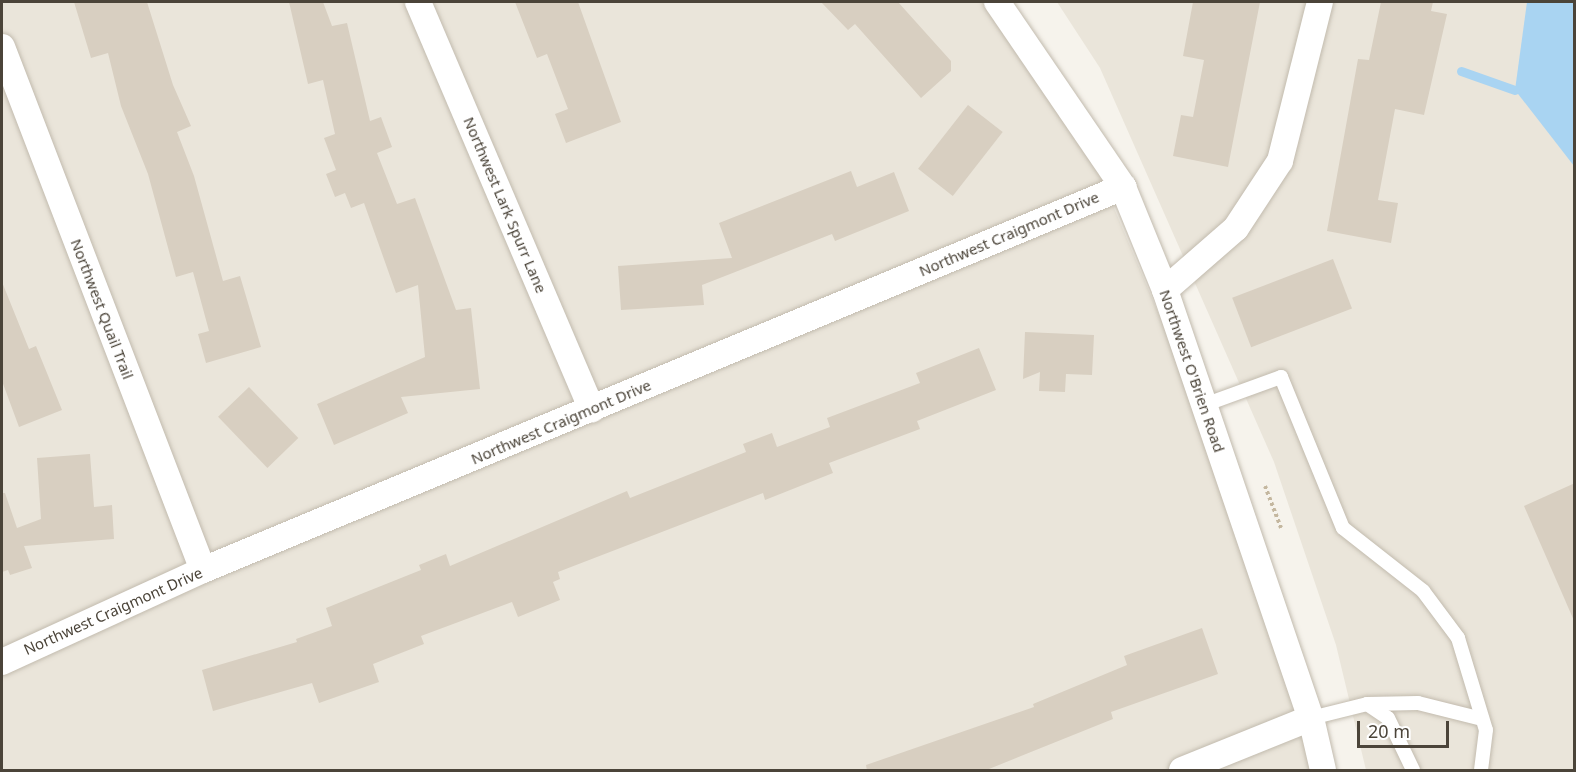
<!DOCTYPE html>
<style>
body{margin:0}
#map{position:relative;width:1576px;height:772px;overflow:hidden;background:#f6f3ec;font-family:"Noto Sans",sans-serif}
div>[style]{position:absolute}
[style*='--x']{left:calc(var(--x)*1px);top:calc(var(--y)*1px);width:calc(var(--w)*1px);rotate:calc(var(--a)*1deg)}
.residential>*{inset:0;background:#eae5da}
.water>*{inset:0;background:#a9d4f2}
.stream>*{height:9px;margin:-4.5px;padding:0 4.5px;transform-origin:4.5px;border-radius:4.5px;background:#a9d4f2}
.building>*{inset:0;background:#d8cfc1;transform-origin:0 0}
.path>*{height:4px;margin-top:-2px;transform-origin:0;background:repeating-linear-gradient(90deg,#c4b79f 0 3px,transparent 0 6px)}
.roads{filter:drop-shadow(0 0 2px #c2bbae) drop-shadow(0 0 2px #c2bbae)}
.lane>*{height:14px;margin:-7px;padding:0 7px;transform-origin:7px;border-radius:7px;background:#fff}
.street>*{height:26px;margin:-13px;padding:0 13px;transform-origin:13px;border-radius:13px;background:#fff}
span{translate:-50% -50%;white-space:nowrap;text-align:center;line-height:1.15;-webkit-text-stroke:4.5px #fff;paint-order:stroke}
.street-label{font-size:15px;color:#4b4439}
.frame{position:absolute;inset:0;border:3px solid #4b4439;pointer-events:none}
.scale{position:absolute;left:1357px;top:721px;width:92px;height:27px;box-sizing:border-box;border:3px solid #4b4439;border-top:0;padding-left:8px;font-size:18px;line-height:21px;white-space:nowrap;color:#4b4439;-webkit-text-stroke:4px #fff;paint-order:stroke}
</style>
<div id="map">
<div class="residential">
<i style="clip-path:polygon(2px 2px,1005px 2px,1063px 87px,1227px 476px,1323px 770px,2px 770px)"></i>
<i style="clip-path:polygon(1057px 2px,1574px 2px,1574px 770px,1366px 770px,1336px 645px,1274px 462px,1100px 68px)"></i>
</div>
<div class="water">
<i style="clip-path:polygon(1527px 2px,1574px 2px,1574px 166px,1515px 90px)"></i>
</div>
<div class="stream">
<i style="--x:1461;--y:71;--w:57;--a:19.4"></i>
</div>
<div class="building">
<i style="clip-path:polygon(74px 2px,147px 2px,173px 85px,191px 126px,177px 132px,194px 176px,223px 281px,240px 276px,261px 347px,206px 363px,198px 334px,209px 331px,193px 272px,176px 277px,148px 174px,121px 106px,108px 53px,91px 58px)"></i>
<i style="clip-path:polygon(289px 2px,323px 2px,332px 26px,347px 23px,370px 121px,381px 117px,392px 147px,377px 153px,397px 204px,415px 198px,456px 310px,471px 308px,480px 389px,401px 397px,408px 413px,334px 445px,317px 404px,425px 357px,418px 285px,396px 293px,364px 203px,351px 208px,345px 193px,335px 197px,326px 174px,336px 170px,324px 138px,335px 134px,323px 80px,308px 84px)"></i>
<i style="clip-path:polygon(515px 2px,578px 2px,621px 122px,566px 143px,555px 114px,568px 109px,547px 54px,537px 58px)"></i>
<i style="clip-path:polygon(821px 2px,898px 2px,951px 61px,951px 71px,921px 98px,855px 24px,848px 30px)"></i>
<i style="clip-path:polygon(1193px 2px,1260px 2px,1228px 167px,1173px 156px,1181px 115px,1193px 117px,1204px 60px,1183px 56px)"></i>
<i style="clip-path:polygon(1381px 2px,1433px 2px,1431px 11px,1447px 14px,1424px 115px,1395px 109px,1378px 200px,1398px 203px,1391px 243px,1327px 231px,1358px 59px,1369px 60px)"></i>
<i style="left:968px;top:105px;width:44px;height:81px;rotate:38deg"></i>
<i style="clip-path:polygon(851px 171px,857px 187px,894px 172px,909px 211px,835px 241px,832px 234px,702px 285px,704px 305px,621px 310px,618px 266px,732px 258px,719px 223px)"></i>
<i style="left:1333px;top:259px;width:53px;height:108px;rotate:69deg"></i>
<i style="clip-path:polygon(2px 282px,29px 349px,36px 346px,62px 410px,19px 427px,2px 381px)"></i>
<i style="clip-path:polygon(1025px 332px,1094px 335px,1092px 375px,1066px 374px,1065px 392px,1039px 391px,1040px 372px,1023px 379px)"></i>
<i style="clip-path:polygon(979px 348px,996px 390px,917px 421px,920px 429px,829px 463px,833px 473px,765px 500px,763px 493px,558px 572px,560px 579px,553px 582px,560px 600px,518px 617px,512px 602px,421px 636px,424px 644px,373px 664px,379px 682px,319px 703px,312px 683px,213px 711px,202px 670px,297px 642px,296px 639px,332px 626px,326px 608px,421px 570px,419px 565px,446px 554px,450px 566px,627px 491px,630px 498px,746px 452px,743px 444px,772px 433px,777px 447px,830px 427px,827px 418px,920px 383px,916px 373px)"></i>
<i style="left:249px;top:387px;width:71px;height:43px;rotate:46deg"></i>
<i style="clip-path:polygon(90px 454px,94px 507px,112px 505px,114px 539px,24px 546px,32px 568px,10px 575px,8px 570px,2px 572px,2px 493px,5px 493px,17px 528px,41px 519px,37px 458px)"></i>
<i style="clip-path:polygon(1575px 483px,1575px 623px,1524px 506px)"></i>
<i style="clip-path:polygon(1202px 628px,1218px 674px,1111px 712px,1113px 719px,984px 771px,867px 771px,866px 765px,1034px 707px,1033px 704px,1127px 665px,1124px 656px)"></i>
</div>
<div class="path">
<i style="--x:1265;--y:486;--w:45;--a:69.1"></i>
</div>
<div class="roads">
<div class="lane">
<i style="--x:1204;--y:405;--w:82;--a:-20"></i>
<i style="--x:1281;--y:377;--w:163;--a:67.7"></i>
<i style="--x:1343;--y:528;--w:102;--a:38.2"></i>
<i style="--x:1423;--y:591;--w:59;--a:53.3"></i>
<i style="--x:1458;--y:638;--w:96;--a:73.1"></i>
<i style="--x:1486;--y:730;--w:40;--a:97.1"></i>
<i style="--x:1367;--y:704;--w:25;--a:34"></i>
<i style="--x:1388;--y:718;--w:58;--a:64.3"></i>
<i style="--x:1311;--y:718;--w:58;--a:-14"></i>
<i style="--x:1367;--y:704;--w:51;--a:-1.1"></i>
<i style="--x:1418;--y:703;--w:66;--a:14"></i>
</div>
<div class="street">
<i style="--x:418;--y:2;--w:443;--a:66.9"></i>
<i style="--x:997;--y:2;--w:224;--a:55.7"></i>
<i style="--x:1123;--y:187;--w:111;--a:67.8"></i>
<i style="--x:1165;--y:290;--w:452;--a:71.2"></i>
<i style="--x:1311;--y:718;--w:53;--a:77"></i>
<i style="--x:2;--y:47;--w:560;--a:68.98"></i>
<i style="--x:1165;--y:290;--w:94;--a:-41.1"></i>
<i style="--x:1236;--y:228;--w:80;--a:-56.7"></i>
<i style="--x:1280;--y:161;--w:164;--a:-75.9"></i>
<i style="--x:2;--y:662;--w:221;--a:-24.6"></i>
<i style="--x:203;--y:570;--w:997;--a:-22.6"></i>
<i style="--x:1182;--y:770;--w:139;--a:-22"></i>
</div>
</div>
<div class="street-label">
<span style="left:505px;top:205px;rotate:67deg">Northwest Lark Spurr Lane</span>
<span style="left:1009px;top:234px;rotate:-23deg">Northwest Craigmont Drive</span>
<span style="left:102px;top:309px;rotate:69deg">Northwest Quail Trail</span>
<span style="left:1192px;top:371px;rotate:71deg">Northwest O'Brien Road</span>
<span style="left:561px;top:422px;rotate:-23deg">Northwest Craigmont Drive</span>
<span style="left:113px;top:611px;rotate:-24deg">Northwest Craigmont Drive</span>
</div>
<div class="frame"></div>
<div class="scale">20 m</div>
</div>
